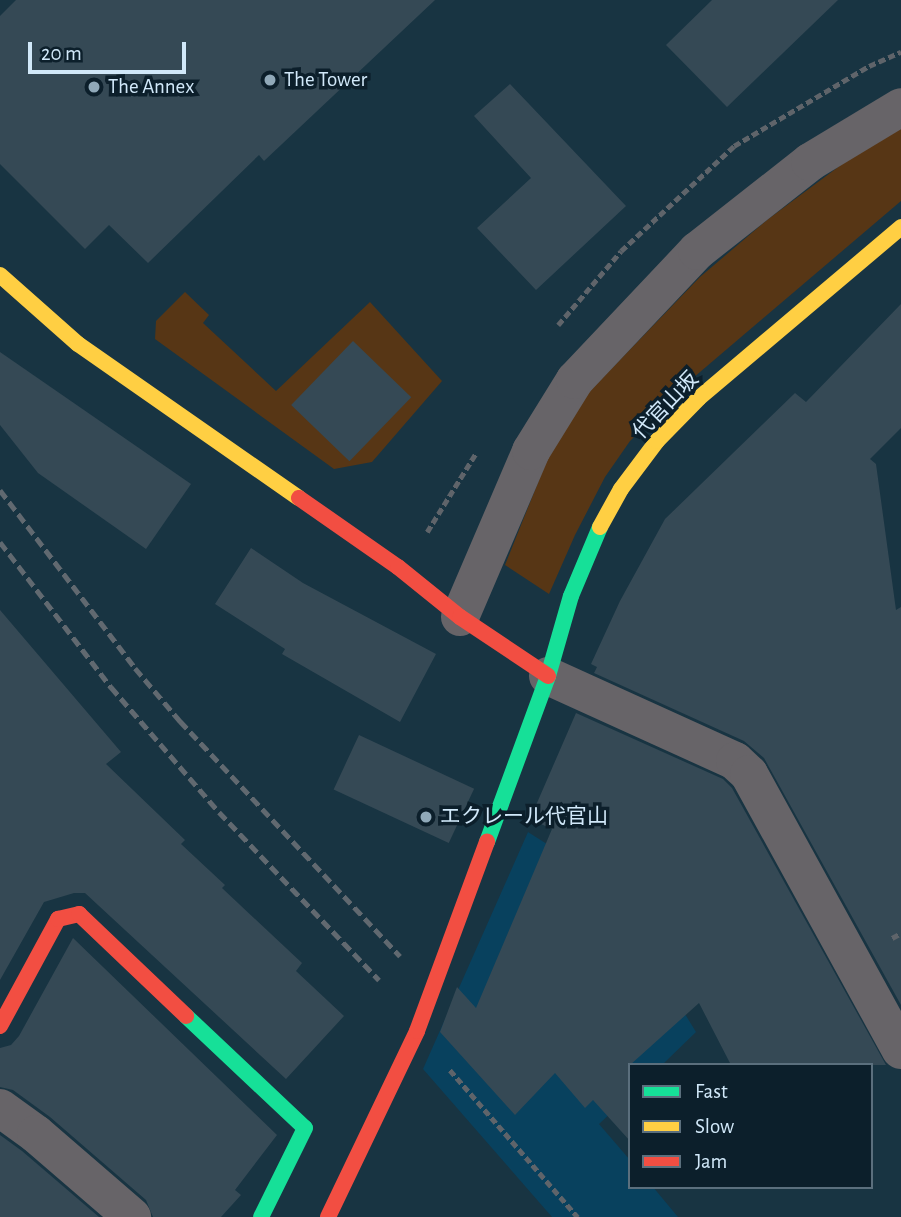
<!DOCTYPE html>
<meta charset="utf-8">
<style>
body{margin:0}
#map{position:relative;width:901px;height:1217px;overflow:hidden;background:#183442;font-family:"Alegreya Sans","Noto Sans JP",sans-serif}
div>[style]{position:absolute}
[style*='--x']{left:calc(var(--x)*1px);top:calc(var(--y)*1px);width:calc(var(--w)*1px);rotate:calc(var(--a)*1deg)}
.built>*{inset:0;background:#08415e}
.green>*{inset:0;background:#573615}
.building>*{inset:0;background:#354955;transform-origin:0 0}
.path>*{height:4.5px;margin-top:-2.25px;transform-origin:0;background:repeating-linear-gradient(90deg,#5f646a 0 7px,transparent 0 10.5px)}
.street>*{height:38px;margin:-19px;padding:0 19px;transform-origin:19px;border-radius:19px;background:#676468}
.fast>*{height:16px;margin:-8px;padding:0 8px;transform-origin:8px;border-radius:8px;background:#16e098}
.slow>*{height:16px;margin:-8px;padding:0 8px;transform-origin:8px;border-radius:8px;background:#ffcf43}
.jam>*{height:16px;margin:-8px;padding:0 8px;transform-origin:8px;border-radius:8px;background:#f24e42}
.rail>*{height:5px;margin-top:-2.5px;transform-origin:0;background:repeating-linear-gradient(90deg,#616970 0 10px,transparent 0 15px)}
.dots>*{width:19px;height:19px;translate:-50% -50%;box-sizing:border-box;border:4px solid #0c1f2b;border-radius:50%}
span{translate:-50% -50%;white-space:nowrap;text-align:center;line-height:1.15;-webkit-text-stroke:7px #0c1f2b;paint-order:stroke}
.poi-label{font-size:21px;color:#d1e8f9}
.left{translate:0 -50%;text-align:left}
.street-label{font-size:21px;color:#d1e8f9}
.legend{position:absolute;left:628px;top:1063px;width:245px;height:126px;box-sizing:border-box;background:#0c1f2b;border:2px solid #5b6f7d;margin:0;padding:9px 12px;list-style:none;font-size:21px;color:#d1e8f9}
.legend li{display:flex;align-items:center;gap:14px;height:35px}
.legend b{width:35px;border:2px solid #5b6f7d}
.scale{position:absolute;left:28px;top:42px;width:158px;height:32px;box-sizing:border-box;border:4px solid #d1e8f9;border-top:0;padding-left:9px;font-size:21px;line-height:24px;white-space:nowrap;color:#d1e8f9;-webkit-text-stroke:5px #0c1f2b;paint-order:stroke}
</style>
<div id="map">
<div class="built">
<i style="clip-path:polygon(528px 832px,602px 879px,696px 1032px,662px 1065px,630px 1065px,630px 1095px,599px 1124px,630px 1160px,630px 1187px,653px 1187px,678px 1217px,552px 1217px,423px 1069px)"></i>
</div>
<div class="green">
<i style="clip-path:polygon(901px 126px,901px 201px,693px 378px,630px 441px,605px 477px,575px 535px,549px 594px,505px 565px,547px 460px,589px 392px,700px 277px,767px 220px,849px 159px)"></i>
<i style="clip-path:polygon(185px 292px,209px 315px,203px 323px,276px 391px,370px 302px,442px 381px,372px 462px,334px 469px,155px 339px,156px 321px)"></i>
</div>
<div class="building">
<i style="clip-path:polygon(16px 0,435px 0,264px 161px,259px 155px,148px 263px,109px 225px,85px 249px,0 164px,0 16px)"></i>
<i style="clip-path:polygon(712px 0,838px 0,727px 107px,666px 45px)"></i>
<i style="clip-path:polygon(510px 84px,626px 206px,536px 290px,477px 228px,531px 178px,474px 116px)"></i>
<i style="clip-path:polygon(901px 304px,901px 428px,870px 459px,876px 464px,896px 610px,901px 607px,901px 1005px,764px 758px,744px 741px,594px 673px,597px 667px,591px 664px,620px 601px,665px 519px,795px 393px,806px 402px)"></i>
<i style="left:353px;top:341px;width:81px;height:89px;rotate:44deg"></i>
<i style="clip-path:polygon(0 352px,191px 484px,146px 549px,38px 473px,0 425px)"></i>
<i style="clip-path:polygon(251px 548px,303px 583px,436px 654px,400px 722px,282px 654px,285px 649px,215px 604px)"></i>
<i style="clip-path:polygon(0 610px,121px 752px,106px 764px,185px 840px,181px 844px,225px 885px,222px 888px,302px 963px,296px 971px,344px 1016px,286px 1079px,85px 893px,74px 893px,44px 902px,0 980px)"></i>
<i style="clip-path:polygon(576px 713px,723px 779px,732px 788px,886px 1065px,731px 1065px,699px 1003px,630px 1065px,630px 1141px,593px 1100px,585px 1108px,555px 1073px,515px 1115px,440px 1032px,457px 987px,476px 1008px,552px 829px,530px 819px)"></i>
<i style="left:359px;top:735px;width:127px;height:60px;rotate:25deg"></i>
<i style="clip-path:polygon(73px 938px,277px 1135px,235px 1190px,241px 1195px,221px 1217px,153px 1217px,146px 1200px,50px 1117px,13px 1090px,0 1087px,0 1048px,11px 1045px,19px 1036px)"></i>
<i style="clip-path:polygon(0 1135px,22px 1151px,99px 1217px,0 1217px)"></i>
</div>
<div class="path">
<i style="--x:558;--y:325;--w:97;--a:-49.6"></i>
<i style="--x:621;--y:251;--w:154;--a:-42.9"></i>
<i style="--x:734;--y:146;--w:157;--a:-30.7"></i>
<i style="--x:869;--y:66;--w:35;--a:-24"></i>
<i style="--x:427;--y:532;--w:93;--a:-58.2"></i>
<i style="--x:892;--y:938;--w:10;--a:-29"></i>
<i style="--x:450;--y:1070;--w:195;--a:49"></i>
</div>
<div class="street">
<i style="--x:460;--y:617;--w:181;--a:-66.8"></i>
<i style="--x:531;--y:451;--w:84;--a:-58.2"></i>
<i style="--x:575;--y:380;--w:178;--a:-46.6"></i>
<i style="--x:697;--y:251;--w:144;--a:-38.2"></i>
<i style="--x:810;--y:162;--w:106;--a:-31.1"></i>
<i style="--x:548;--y:676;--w:205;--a:24.4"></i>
<i style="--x:735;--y:761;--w:19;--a:43"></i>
<i style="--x:749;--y:774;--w:315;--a:61.2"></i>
<i style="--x:0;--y:1108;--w:44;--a:35.8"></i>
<i style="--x:36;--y:1134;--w:127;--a:40.8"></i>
</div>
<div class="fast">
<i style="--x:487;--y:842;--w:177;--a:-69.8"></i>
<i style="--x:548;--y:676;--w:83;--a:-74"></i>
<i style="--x:571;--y:596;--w:75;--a:-67.2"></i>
<i style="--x:186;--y:1016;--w:163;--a:43.3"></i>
<i style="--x:305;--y:1128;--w:99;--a:116.3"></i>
</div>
<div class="slow">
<i style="--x:0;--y:275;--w:104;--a:41.5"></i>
<i style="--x:78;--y:344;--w:269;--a:34.9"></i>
<i style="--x:600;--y:527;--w:43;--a:-61.1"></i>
<i style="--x:621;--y:489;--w:60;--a:-53.1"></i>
<i style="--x:657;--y:441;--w:60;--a:-45.7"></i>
<i style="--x:699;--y:398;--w:265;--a:-40.2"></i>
</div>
<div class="jam">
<i style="--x:299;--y:498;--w:121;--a:34.9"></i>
<i style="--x:398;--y:567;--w:80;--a:38.9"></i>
<i style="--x:460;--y:617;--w:106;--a:33.8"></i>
<i style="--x:0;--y:1026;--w:122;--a:-61.5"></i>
<i style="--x:58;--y:919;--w:22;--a:-13"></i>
<i style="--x:79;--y:914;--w:148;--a:43.6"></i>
<i style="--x:328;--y:1217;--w:206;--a:-64.4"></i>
<i style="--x:417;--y:1031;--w:202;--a:-69.7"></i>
</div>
<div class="rail">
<i style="--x:0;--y:490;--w:223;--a:52.8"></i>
<i style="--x:135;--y:668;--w:70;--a:49.7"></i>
<i style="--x:180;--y:721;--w:322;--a:46.9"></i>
<i style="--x:0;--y:542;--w:183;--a:52.6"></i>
<i style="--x:111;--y:687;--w:165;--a:49.2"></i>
<i style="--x:219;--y:812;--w:232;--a:46.4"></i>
</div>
<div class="dots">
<i style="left:270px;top:80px;background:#90a9b9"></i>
<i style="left:94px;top:87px;background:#90a9b9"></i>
<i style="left:426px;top:817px;background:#90a9b9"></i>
</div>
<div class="poi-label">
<span class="left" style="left:284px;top:80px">The Tower</span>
<span class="left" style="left:108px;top:87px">The Annex</span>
<span class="left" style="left:440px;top:817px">エクレール代官山</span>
</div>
<div class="street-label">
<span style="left:666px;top:406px;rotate:-46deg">代官山坂</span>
</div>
<ul class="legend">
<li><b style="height:9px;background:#16e098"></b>Fast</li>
<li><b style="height:9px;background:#ffcf43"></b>Slow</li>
<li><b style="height:9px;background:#f24e42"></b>Jam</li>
</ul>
<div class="scale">20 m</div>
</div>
